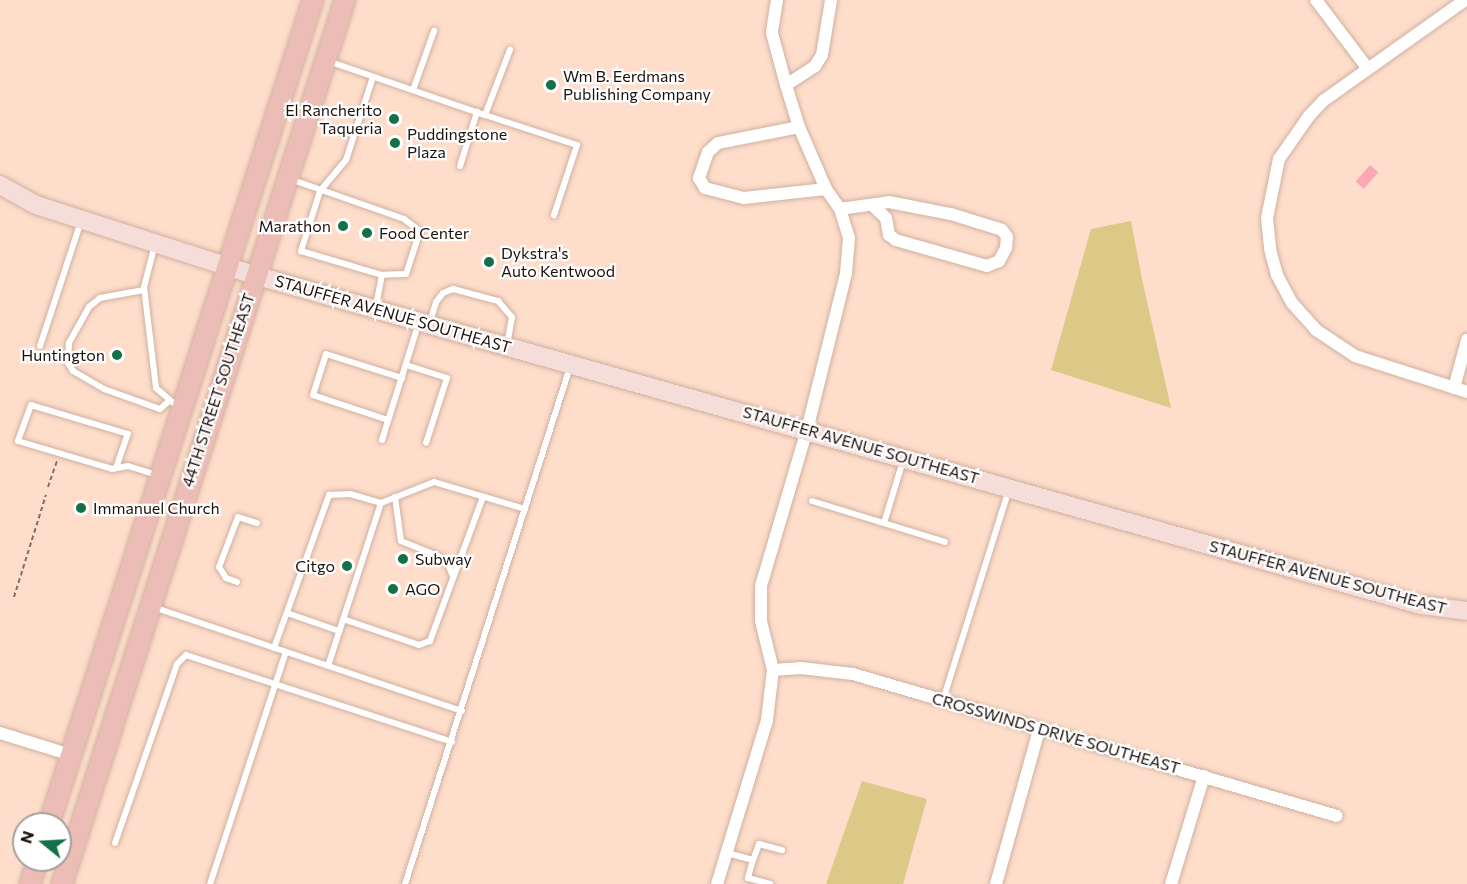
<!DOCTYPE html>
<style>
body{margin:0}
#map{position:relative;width:1467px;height:884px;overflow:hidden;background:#feddcb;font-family:Commissioner,sans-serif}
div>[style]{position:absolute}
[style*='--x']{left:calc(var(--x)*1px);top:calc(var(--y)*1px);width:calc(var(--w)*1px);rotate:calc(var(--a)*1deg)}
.green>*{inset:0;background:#dcc887}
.water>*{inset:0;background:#fda6b6;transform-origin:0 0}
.path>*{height:2px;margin-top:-1px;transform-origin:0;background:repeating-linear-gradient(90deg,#836e62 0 4.5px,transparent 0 7.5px)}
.roads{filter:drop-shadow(0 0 2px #d0b09f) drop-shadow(0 0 2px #d0b09f)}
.lane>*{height:6px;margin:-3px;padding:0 3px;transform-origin:3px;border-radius:3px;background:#fff}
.street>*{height:12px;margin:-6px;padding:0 6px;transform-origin:6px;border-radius:6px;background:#fff}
.secondary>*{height:18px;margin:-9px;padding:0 9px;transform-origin:9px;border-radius:9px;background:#f5deda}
.primary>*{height:20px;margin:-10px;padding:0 10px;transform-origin:10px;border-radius:10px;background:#ebbdb6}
.dots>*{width:16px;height:16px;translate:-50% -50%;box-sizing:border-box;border:3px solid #fff;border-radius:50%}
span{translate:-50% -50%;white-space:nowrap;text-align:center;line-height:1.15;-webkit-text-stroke:4.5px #fff;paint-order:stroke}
.poi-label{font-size:16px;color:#1c110b}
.left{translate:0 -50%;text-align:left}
.right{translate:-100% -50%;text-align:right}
.street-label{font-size:16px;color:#1c110b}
.north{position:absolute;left:12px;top:812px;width:60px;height:60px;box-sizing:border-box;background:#fff;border:2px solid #a4a09d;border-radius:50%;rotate:288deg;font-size:16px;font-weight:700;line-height:24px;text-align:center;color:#1c110b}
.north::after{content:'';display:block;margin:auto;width:21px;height:27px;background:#147147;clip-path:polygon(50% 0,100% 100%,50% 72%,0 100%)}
</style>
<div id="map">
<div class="green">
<i style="clip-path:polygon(1131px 221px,1142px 279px,1171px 408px,1051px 370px,1091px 229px)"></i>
<i style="clip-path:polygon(862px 781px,927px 799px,903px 884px,826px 884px)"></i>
</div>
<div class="water">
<i style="left:1370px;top:165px;width:11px;height:22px;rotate:41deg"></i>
</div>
<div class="path">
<i style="--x:48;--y:487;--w:28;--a:-71"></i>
<i style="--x:14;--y:597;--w:107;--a:-72.6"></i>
</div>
<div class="roads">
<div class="lane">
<i style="--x:328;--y:61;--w:166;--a:19"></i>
<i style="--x:485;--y:115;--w:70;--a:-69"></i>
<i style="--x:373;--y:77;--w:87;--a:108"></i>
<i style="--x:346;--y:160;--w:40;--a:130"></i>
<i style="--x:320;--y:191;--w:63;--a:107.6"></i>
<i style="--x:301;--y:251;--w:84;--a:16.5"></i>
<i style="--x:382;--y:275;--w:32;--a:101"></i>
<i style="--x:413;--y:90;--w:63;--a:-70.4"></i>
<i style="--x:485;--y:115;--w:97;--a:18.1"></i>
<i style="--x:577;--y:145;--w:74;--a:108.2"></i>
<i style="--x:460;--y:166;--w:57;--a:-72.5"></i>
<i style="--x:290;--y:179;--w:121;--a:19.3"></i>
<i style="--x:404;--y:219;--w:20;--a:37"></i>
<i style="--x:420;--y:231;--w:45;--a:108"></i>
<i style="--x:406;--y:274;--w:24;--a:178"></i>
<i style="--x:155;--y:244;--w:44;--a:104.3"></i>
<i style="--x:144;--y:287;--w:102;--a:83.2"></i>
<i style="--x:156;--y:388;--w:23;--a:41"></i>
<i style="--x:144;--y:290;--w:45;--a:169.7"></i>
<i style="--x:100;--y:298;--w:14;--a:141"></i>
<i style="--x:89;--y:307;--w:41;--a:119.1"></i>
<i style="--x:69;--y:343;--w:20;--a:93"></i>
<i style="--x:68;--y:363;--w:9;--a:58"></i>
<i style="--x:73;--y:371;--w:36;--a:30"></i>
<i style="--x:104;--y:389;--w:59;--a:19.7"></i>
<i style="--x:160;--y:409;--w:12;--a:-42"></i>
<i style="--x:430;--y:322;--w:21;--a:-73"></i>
<i style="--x:436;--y:302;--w:11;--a:-52"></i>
<i style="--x:443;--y:293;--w:11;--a:-22"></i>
<i style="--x:453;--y:289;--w:47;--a:14.9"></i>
<i style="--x:498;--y:301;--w:21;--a:49"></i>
<i style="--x:512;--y:317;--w:28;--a:100"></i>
<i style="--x:40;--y:346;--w:132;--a:-71.8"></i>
<i style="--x:406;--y:365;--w:43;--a:17.6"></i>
<i style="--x:447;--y:378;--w:68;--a:107.9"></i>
<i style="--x:388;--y:420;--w:79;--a:-161.6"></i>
<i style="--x:313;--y:395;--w:43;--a:-72.4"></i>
<i style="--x:326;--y:354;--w:80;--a:17.5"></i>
<i style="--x:382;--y:440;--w:121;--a:-72.6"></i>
<i style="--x:116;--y:468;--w:36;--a:-71"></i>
<i style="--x:128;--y:434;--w:101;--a:-163.4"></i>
<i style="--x:31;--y:405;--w:38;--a:110"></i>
<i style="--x:18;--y:441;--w:98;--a:16.6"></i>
<i style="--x:112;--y:469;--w:16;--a:-11"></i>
<i style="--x:128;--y:466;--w:30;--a:17"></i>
<i style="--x:395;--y:497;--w:44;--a:82.2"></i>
<i style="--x:401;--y:541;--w:40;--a:22"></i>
<i style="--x:438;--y:556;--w:11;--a:34"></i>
<i style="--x:447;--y:562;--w:15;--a:67"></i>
<i style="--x:812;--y:501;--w:139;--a:17.1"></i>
<i style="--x:884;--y:523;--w:65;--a:-73"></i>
<i style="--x:237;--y:582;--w:12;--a:-160"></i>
<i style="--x:226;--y:578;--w:13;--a:-122"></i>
<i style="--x:219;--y:567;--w:53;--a:-69.2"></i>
<i style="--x:238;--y:517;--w:20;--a:18"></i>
<i style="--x:153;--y:607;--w:326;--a:18.6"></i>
<i style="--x:287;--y:613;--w:55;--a:19.1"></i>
<i style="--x:343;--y:619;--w:80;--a:18.9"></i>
<i style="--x:419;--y:645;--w:12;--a:-20"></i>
<i style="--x:430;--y:641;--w:153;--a:-69.8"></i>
<i style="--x:274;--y:648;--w:163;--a:-70.2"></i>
<i style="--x:329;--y:495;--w:21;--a:-3"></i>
<i style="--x:350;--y:494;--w:32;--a:16"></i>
<i style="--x:381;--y:503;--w:57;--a:-21.6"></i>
<i style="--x:434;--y:482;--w:95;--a:16.5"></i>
<i style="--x:328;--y:666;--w:171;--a:-72"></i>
<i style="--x:943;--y:700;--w:220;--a:-72.6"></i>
<i style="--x:115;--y:843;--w:189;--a:-70.9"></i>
<i style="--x:177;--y:664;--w:13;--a:-45"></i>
<i style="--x:186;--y:655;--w:280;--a:18.1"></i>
<i style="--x:727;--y:853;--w:27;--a:15"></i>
<i style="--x:753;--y:860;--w:19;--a:106"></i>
<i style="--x:748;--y:878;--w:23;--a:15"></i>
<i style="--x:753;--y:860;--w:17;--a:-69"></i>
<i style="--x:759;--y:844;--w:24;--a:15"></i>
<i style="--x:210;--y:884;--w:244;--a:-71.9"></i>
<i style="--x:405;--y:884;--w:543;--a:-72.3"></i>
</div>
<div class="street">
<i style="--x:777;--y:0;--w:33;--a:99"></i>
<i style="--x:772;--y:33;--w:54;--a:74.9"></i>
<i style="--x:786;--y:85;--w:35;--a:-33"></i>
<i style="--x:815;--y:66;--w:13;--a:-58"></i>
<i style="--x:822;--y:55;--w:56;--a:-80.7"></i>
<i style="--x:1316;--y:0;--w:86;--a:53"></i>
<i style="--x:1465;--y:0;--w:174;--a:144.6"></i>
<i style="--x:1323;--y:101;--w:21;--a:133"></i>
<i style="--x:1309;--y:116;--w:52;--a:124.9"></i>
<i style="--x:1279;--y:159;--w:60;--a:101.5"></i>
<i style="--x:1267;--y:218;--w:31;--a:84"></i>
<i style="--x:1270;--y:249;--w:27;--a:75"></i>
<i style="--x:1277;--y:275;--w:32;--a:62"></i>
<i style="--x:1292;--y:303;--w:36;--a:48"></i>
<i style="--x:1316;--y:330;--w:47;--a:33.7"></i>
<i style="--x:1355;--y:356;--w:118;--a:17.8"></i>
<i style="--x:799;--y:127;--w:83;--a:168.8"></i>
<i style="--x:718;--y:143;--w:13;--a:138"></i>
<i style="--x:708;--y:152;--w:28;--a:109"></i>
<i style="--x:699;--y:178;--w:12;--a:59"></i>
<i style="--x:705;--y:188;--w:40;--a:14.4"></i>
<i style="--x:744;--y:198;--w:82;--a:-6.3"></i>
<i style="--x:840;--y:209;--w:49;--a:-8.1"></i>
<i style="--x:889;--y:202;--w:63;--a:11"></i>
<i style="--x:951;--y:214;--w:53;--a:17.4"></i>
<i style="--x:1002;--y:230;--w:9;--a:54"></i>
<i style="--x:1007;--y:237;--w:11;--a:95"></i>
<i style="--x:1006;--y:248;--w:15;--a:118"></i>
<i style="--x:999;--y:261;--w:13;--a:157"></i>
<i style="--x:987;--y:266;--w:95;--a:-164.1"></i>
<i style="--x:896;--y:240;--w:9;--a:-144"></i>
<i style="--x:889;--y:235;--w:17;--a:-100"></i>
<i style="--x:886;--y:218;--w:18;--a:-137"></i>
<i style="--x:1454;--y:388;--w:50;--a:-74.8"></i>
<i style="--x:773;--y:670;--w:28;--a:-4"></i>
<i style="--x:801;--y:668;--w:52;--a:6.6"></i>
<i style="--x:853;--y:674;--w:504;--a:16.35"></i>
<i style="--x:0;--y:733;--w:74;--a:17.2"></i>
<i style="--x:717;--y:884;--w:171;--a:-73"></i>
<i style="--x:767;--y:720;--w:50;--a:-83.2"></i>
<i style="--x:773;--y:670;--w:50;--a:-103.8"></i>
<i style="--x:761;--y:621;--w:35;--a:-90"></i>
<i style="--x:761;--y:586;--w:163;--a:-73.6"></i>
<i style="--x:807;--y:430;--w:162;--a:-76"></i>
<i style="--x:846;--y:273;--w:35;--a:-85"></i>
<i style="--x:849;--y:238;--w:30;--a:-107"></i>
<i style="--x:840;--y:209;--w:24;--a:-125"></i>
<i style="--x:826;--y:189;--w:68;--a:-113.5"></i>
<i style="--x:799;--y:127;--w:44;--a:-107.2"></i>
<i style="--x:996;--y:884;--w:160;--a:-74.4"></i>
<i style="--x:1171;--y:884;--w:113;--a:-73"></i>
</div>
<div class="secondary">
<i style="--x:0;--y:185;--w:41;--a:29.1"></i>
<i style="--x:36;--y:205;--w:229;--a:17.8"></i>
<i style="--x:254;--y:275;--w:1213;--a:15.79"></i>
<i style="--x:1421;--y:605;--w:46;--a:7.4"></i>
</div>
<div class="primary">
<i style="--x:49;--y:824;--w:865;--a:-72.24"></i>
<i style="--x:30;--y:884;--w:25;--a:-72"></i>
<i style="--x:62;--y:884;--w:928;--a:-72.25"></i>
</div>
</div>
<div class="dots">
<i style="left:551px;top:85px;background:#147147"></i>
<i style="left:394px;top:119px;background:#147147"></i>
<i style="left:395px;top:143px;background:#147147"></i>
<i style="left:343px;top:226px;background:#147147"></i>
<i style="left:367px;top:233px;background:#147147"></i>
<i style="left:489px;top:262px;background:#147147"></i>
<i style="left:117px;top:355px;background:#147147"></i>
<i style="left:81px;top:508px;background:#147147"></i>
<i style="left:403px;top:559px;background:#147147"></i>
<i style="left:347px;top:566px;background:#147147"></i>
<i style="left:393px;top:589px;background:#147147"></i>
</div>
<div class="poi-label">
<span class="left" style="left:563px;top:85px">Wm B. Eerdmans<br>Publishing Company</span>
<span class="right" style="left:382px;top:119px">El Rancherito<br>Taqueria</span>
<span class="left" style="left:407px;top:143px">Puddingstone<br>Plaza</span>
<span class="right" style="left:331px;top:226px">Marathon</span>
<span class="left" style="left:379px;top:233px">Food Center</span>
<span class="left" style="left:501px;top:262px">Dykstra's<br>Auto Kentwood</span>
<span class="right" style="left:105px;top:355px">Huntington</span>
<span class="left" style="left:93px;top:508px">Immanuel Church</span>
<span class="left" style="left:415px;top:559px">Subway</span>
<span class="right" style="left:335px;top:566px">Citgo</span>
<span class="left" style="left:405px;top:589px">AGO</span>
</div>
<div class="street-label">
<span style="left:393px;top:314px;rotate:16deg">STAUFFER AVENUE SOUTHEAST</span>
<span style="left:218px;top:390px;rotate:-72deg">44TH STREET SOUTHEAST</span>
<span style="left:861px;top:445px;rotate:16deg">STAUFFER AVENUE SOUTHEAST</span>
<span style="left:1328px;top:577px;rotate:15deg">STAUFFER AVENUE SOUTHEAST</span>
<span style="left:1056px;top:733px;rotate:16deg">CROSSWINDS DRIVE SOUTHEAST</span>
</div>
<div class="north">N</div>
</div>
